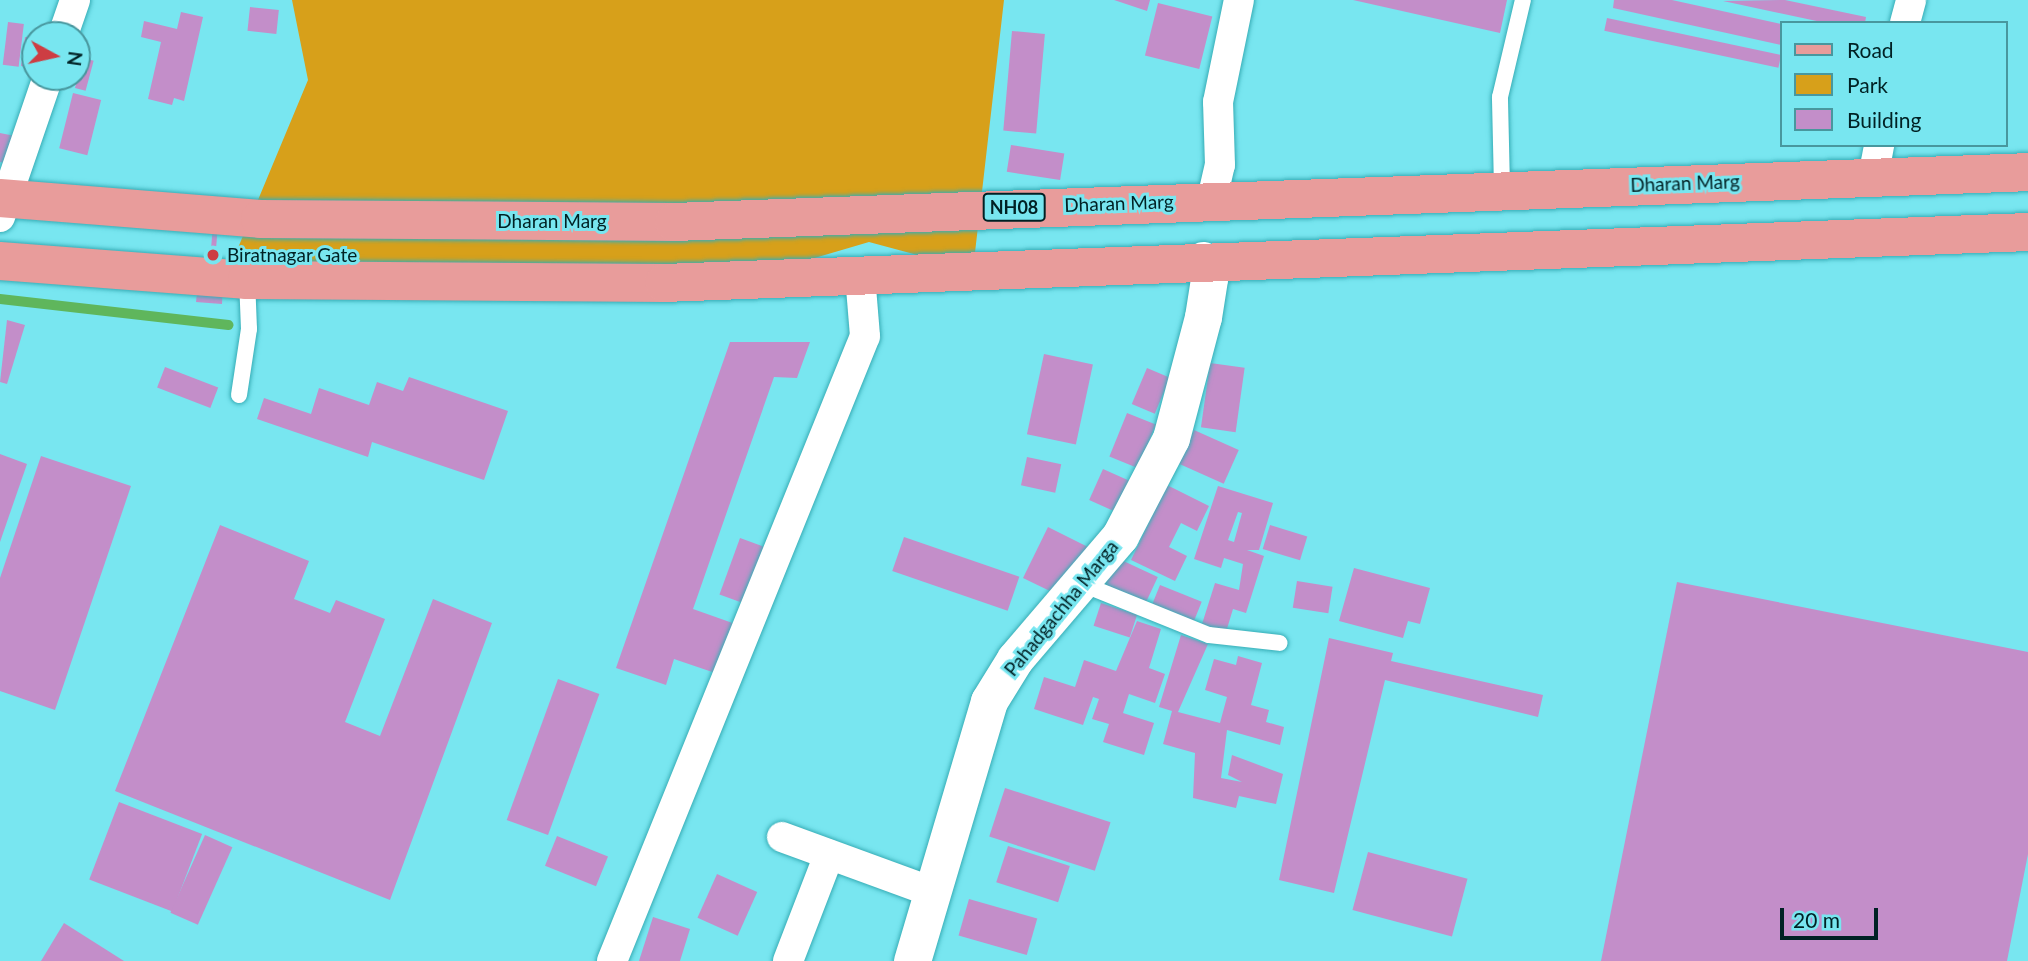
<!DOCTYPE html>
<style>
body{margin:0}
#map{position:relative;width:2028px;height:961px;overflow:hidden;background:#78e6f0;font-family:Lato,sans-serif}
div>[style]{position:absolute}
[style*='--x']{left:calc(var(--x)*1px);top:calc(var(--y)*1px);width:calc(var(--w)*1px);rotate:calc(var(--a)*1deg)}
.green>*{inset:0;background:#d7a01a}
.stream>*{height:10px;margin:-5px;padding:0 5px;transform-origin:5px;border-radius:5px;background:#5fb65c}
.building>*{inset:0;background:#c38ec9;transform-origin:0 0}
.roads{filter:drop-shadow(0 0 2px #37adb6) drop-shadow(0 0 2px #37adb6)}
.service>*{height:16px;margin:-8px;padding:0 8px;transform-origin:8px;border-radius:8px;background:#fff}
.minor>*{height:30px;margin:-15px;padding:0 15px;transform-origin:15px;border-radius:15px;background:#fff}
.tertiary>*{height:37px;margin:-18.5px;padding:0 18.5px;transform-origin:18.5px;border-radius:18.5px;background:#fff}
.primary>*{height:38px;margin:-19px;padding:0 19px;transform-origin:19px;border-radius:19px;background:#e89c9b}
.dots>*{width:19px;height:19px;translate:-50% -50%;box-sizing:border-box;border:4px solid #78e6f0;border-radius:50%}
span{translate:-50% -50%;white-space:nowrap;text-align:center;line-height:1.15;-webkit-text-stroke:6px #78e6f0;paint-order:stroke}
.shield-label span{padding:2px 5px;background:#78e6f0;border:2px solid;border-radius:5px;-webkit-text-stroke-width:0}
.shield-label{font-size:18px;color:#002124;font-weight:700}
.street-label{font-size:19px;color:#002124}
.poi-label{font-size:19px;color:#002124}
.left{translate:0 -50%;text-align:left}
.legend{position:absolute;left:1780px;top:21px;width:228px;height:126px;box-sizing:border-box;background:#78e6f0;border:2px solid #48979e;margin:0;padding:9px 12px;list-style:none;font-size:21px;color:#002124}
.legend li{display:flex;align-items:center;gap:14px;height:35px}
.legend b{width:35px;border:2px solid #48979e}
.north{position:absolute;left:21px;top:21px;width:70px;height:70px;box-sizing:border-box;background:#78e6f0;border:2px solid #48979e;border-radius:50%;rotate:98deg;font-size:19px;font-weight:700;line-height:28px;text-align:center;color:#002124}
.north::after{content:'';display:block;margin:auto;width:24px;height:32px;background:#cd3d43;clip-path:polygon(50% 0,100% 100%,50% 72%,0 100%)}
.scale{position:absolute;left:1780px;top:908px;width:98px;height:32px;box-sizing:border-box;border:4px solid #002124;border-top:0;padding-left:9px;font-size:21px;line-height:24px;white-space:nowrap;color:#002124;-webkit-text-stroke:5px #78e6f0;paint-order:stroke}
</style>
<div id="map">
<div class="green">
<i style="clip-path:polygon(292px 0,1004px 0,973px 270px,869px 242px,740px 280px,225px 279px,308px 80px)"></i>
</div>
<div class="stream">
<i style="--x:0;--y:299;--w:230;--a:6.5"></i>
</div>
<div class="building">
<i style="clip-path:polygon(1114px 0,1150px 0,1147px 11px)"></i>
<i style="clip-path:polygon(1353px 0,1507px 0,1500px 33px)"></i>
<i style="clip-path:polygon(1614px 0,1672px 0,1781px 24px,1781px 45px,1613px 8px)"></i>
<i style="clip-path:polygon(1785px 0,1866px 17px,1865px 23px,1826px 23px,1723px 1px)"></i>
<i style="left:1158px;top:3px;width:56px;height:54px;rotate:14deg"></i>
<i style="left:250px;top:7px;width:29px;height:24px;rotate:6deg"></i>
<i style="clip-path:polygon(181px 12px,203px 17px,184px 101px,174px 98px,172px 105px,148px 99px,161px 42px,141px 37px,144px 21px,177px 29px)"></i>
<i style="left:1607px;top:18px;width:178px;height:13px;rotate:12deg"></i>
<i style="left:8px;top:22px;width:16px;height:43px;rotate:7deg"></i>
<i style="left:1012px;top:31px;width:33px;height:100px;rotate:5deg"></i>
<i style="clip-path:polygon(25px 37px,35px 38px,33px 68px,21px 66px)"></i>
<i style="left:83px;top:58px;width:11px;height:31px;rotate:15deg"></i>
<i style="left:73px;top:93px;width:29px;height:57px;rotate:14deg"></i>
<i style="clip-path:polygon(0 133px,15px 136px,10px 164px,0 162px)"></i>
<i style="left:1011px;top:145px;width:54px;height:27px;rotate:9deg"></i>
<i style="clip-path:polygon(213px 225px,218px 225px,213px 285px,223px 286px,222px 304px,196px 302px,198px 284px,208px 285px)"></i>
<i style="clip-path:polygon(7px 320px,25px 325px,7px 384px,0 382px)"></i>
<i style="clip-path:polygon(730px 342px,810px 342px,797px 378px,774px 377px,693px 609px,741px 626px,724px 676px,674px 659px,666px 685px,616px 668px)"></i>
<i style="left:1044px;top:354px;width:50px;height:82px;rotate:12deg"></i>
<i style="left:1210px;top:363px;width:35px;height:65px;rotate:8deg"></i>
<i style="left:165px;top:367px;width:57px;height:22px;rotate:21deg"></i>
<i style="left:1147px;top:368px;width:25px;height:39px;rotate:23deg"></i>
<i style="clip-path:polygon(409px 377px,508px 411px,484px 480px,372px 442px,368px 457px,257px 419px,264px 398px,311px 414px,319px 388px,369px 405px,377px 382px,403px 391px)"></i>
<i style="left:1127px;top:413px;width:31px;height:47px;rotate:22deg"></i>
<i style="left:1194px;top:430px;width:49px;height:37px;rotate:24deg"></i>
<i style="clip-path:polygon(0 454px,27px 464px,0 542px)"></i>
<i style="clip-path:polygon(41px 456px,131px 486px,55px 710px,0 691px,0 578px)"></i>
<i style="left:1027px;top:457px;width:35px;height:29px;rotate:12deg"></i>
<i style="left:1103px;top:469px;width:30px;height:34px;rotate:24deg"></i>
<i style="clip-path:polygon(1167px 485px,1209px 506px,1197px 531px,1181px 523px,1169px 547px,1187px 556px,1175px 581px,1131px 560px)"></i>
<i style="clip-path:polygon(evenodd,1218px 486px,1273px 503px,1259px 550px,1247px 550px,1264px 556px,1246px 613px,1233px 609px,1226px 632px,1202px 624px,1215px 583px,1239px 590px,1243px 564px,1224px 558px,1221px 568px,1194px 559px,1218px 486px,1238px 512px,1242px 513px,1234px 542px,1228px 540px,1238px 512px)"></i>
<i style="clip-path:polygon(220px 525px,309px 561px,294px 599px,330px 613px,336px 600px,385px 619px,345px 722px,380px 736px,433px 599px,492px 623px,390px 900px,115px 791px)"></i>
<i style="left:1270px;top:525px;width:39px;height:25px;rotate:17deg"></i>
<i style="clip-path:polygon(1048px 527px,1090px 548px,1054px 593px,1023px 578px)"></i>
<i style="left:904px;top:537px;width:122px;height:36px;rotate:19deg"></i>
<i style="left:740px;top:538px;width:30px;height:60px;rotate:20deg"></i>
<i style="left:1117px;top:558px;width:45px;height:31px;rotate:25deg"></i>
<i style="clip-path:polygon(1354px 568px,1430px 588px,1420px 624px,1408px 621px,1403px 638px,1339px 621px)"></i>
<i style="left:1297px;top:581px;width:36px;height:27px;rotate:9deg"></i>
<i style="clip-path:polygon(1677px 582px,2028px 652px,2028px 854px,2007px 961px,1601px 961px)"></i>
<i style="left:1160px;top:585px;width:45px;height:24px;rotate:22deg"></i>
<i style="left:1101px;top:603px;width:38px;height:24px;rotate:18deg"></i>
<i style="clip-path:polygon(1137px 621px,1161px 629px,1149px 668px,1165px 674px,1155px 703px,1129px 694px,1123px 713px,1154px 723px,1144px 755px,1103px 742px,1109px 724px,1092px 719px,1099px 699px,1093px 697px,1083px 725px,1034px 709px,1044px 677px,1075px 687px,1084px 660px,1116px 671px)"></i>
<i style="clip-path:polygon(1181px 635px,1208px 644px,1178px 712px,1220px 723px,1227px 697px,1205px 690px,1214px 659px,1236px 665px,1238px 656px,1262px 663px,1251px 705px,1269px 710px,1266px 722px,1284px 727px,1280px 745px,1227px 730px,1221px 778px,1242px 782px,1228px 775px,1232px 755px,1283px 774px,1276px 804px,1239px 796px,1236px 808px,1193px 798px,1195px 753px,1163px 744px,1172px 711px,1159px 707px)"></i>
<i style="clip-path:polygon(1329px 638px,1393px 653px,1391px 661px,1543px 695px,1538px 717px,1385px 680px,1334px 893px,1279px 880px)"></i>
<i style="left:558px;top:679px;width:44px;height:150px;rotate:20deg"></i>
<i style="left:1005px;top:788px;width:111px;height:51px;rotate:18deg"></i>
<i style="left:119px;top:802px;width:89px;height:83px;rotate:21deg"></i>
<i style="left:205px;top:835px;width:30px;height:85px;rotate:24deg"></i>
<i style="left:557px;top:836px;width:55px;height:32px;rotate:22deg"></i>
<i style="left:1008px;top:846px;width:65px;height:38px;rotate:18deg"></i>
<i style="left:1368px;top:852px;width:103px;height:60px;rotate:15deg"></i>
<i style="left:717px;top:874px;width:44px;height:48px;rotate:24deg"></i>
<i style="left:969px;top:899px;width:71px;height:38px;rotate:16deg"></i>
<i style="clip-path:polygon(653px 917px,690px 929px,680px 961px,639px 961px)"></i>
<i style="clip-path:polygon(64px 923px,124px 961px,41px 961px)"></i>
</div>
<div class="roads">
<div class="service">
<i style="--x:1502;--y:188;--w:91;--a:-91.3"></i>
<i style="--x:1500;--y:97;--w:100;--a:-76.7"></i>
<i style="--x:239;--y:395;--w:67;--a:-81.4"></i>
<i style="--x:249;--y:329;--w:49;--a:-92.3"></i>
<i style="--x:1080;--y:583;--w:139;--a:22"></i>
<i style="--x:1209;--y:635;--w:71;--a:6.4"></i>
</div>
<div class="minor">
<i style="--x:1905;--y:23;--w:24;--a:-75"></i>
<i style="--x:63;--y:35;--w:37;--a:-71"></i>
<i style="--x:1873;--y:177;--w:33;--a:-79"></i>
<i style="--x:1212;--y:199;--w:35;--a:-77"></i>
<i style="--x:1220;--y:165;--w:63;--a:-91.8"></i>
<i style="--x:1218;--y:102;--w:104;--a:-78.4"></i>
<i style="--x:0;--y:217;--w:148;--a:-71.1"></i>
<i style="--x:782;--y:837;--w:160;--a:20.1"></i>
<i style="--x:612;--y:961;--w:674;--a:-67.96"></i>
<i style="--x:865;--y:336;--w:61;--a:-94.7"></i>
<i style="--x:788;--y:961;--w:114;--a:-68.9"></i>
</div>
<div class="tertiary">
<i style="--x:912;--y:961;--w:271;--a:-73.5"></i>
<i style="--x:989;--y:701;--w:49;--a:-58.2"></i>
<i style="--x:1015;--y:659;--w:162;--a:-49.5"></i>
<i style="--x:1120;--y:536;--w:110;--a:-62.5"></i>
<i style="--x:1171;--y:438;--w:125;--a:-75.2"></i>
<i style="--x:1203;--y:317;--w:39;--a:-81"></i>
<i style="--x:1209;--y:278;--w:19;--a:-108"></i>
</div>
<div class="primary">
<i style="--x:0;--y:198;--w:261;--a:4.6"></i>
<i style="--x:260;--y:219;--w:414;--a:0.4"></i>
<i style="--x:674;--y:222;--w:1355;--a:-2.11"></i>
<i style="--x:0;--y:261;--w:248;--a:4.4"></i>
<i style="--x:247;--y:280;--w:417;--a:0.4"></i>
<i style="--x:664;--y:283;--w:1365;--a:-2.14"></i>
</div>
</div>
<div class="dots">
<i style="left:213px;top:255px;background:#cd3d43"></i>
</div>
<div class="shield-label">
<span style="left:1014px;top:207px">NH08</span>
</div>
<div class="street-label">
<span style="left:1685px;top:183px;rotate:-2deg">Dharan Marg</span>
<span style="left:1119px;top:203px;rotate:-2deg">Dharan Marg</span>
<span style="left:552px;top:221px">Dharan Marg</span>
<span style="left:1061px;top:608px;rotate:-51deg">Pahadgachha Marga</span>
</div>
<div class="poi-label">
<span class="left" style="left:227px;top:255px">Biratnagar Gate</span>
</div>
<ul class="legend">
<li><b style="height:9px;background:#e89c9b"></b>Road</li>
<li><b style="height:19px;background:#d7a01a"></b>Park</li>
<li><b style="height:19px;background:#c38ec9"></b>Building</li>
</ul>
<div class="north">N</div>
<div class="scale">20 m</div>
</div>
